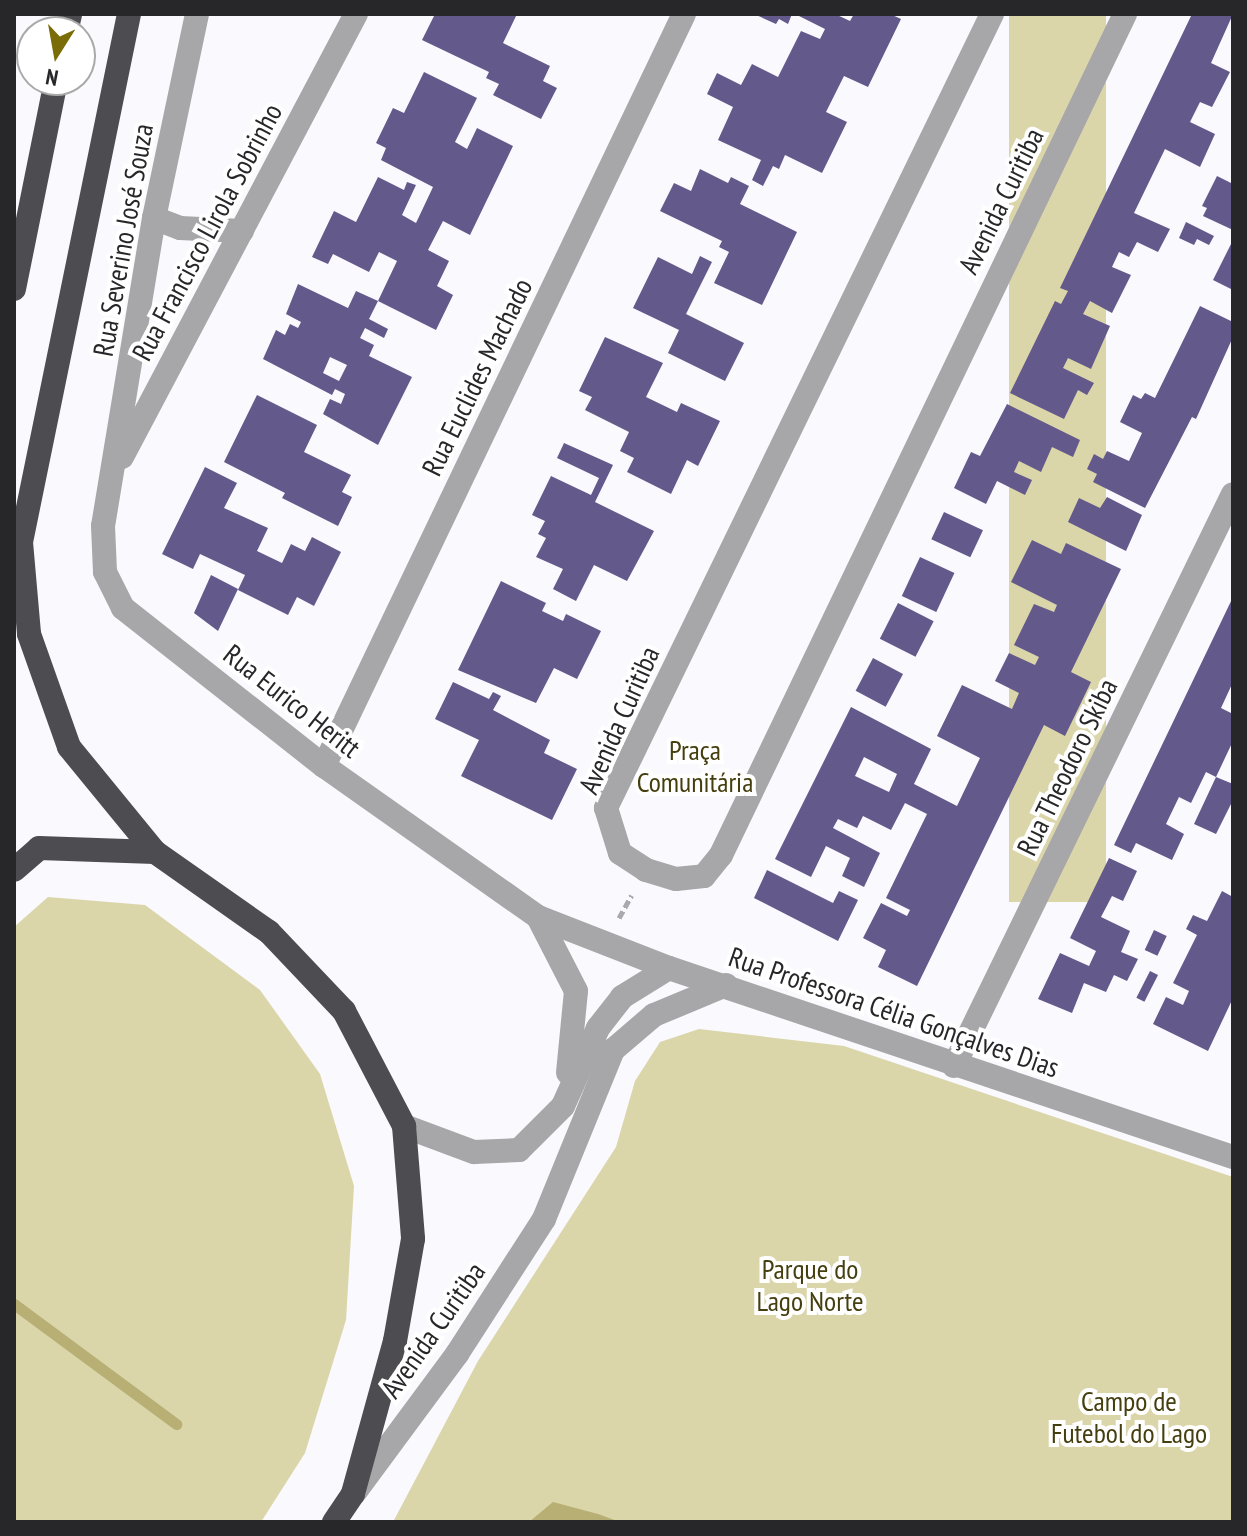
<!DOCTYPE html>
<meta charset="utf-8">
<style>
body{margin:0}
#map{position:relative;width:1247px;height:1536px;overflow:hidden;background:#f9f9fe;font-family:"PT Sans Narrow",sans-serif}
div>[style]{position:absolute}
[style*='--x']{left:calc(var(--x)*1px);top:calc(var(--y)*1px);width:calc(var(--w)*1px);rotate:calc(var(--a)*1deg)}
.green>*{inset:0;background:#dbd5aa;transform-origin:0 0}
.water>*{inset:0;background:#b8af74}
.stream>*{height:11px;margin:-5.5px;padding:0 5.5px;transform-origin:5.5px;border-radius:5.5px;background:#b8af74}
.building>*{inset:0;background:#63598b;transform-origin:0 0}
.path>*{height:5px;margin-top:-2.5px;transform-origin:0;background:repeating-linear-gradient(90deg,#aaaaae 0 8px,transparent 0 12px)}
.minor>*{height:24px;margin:-12px;padding:0 12px;transform-origin:12px;border-radius:12px;background:#a7a7a9}
.highway>*{height:24px;margin:-12px;padding:0 12px;transform-origin:12px;border-radius:12px;background:#4d4c50}
span{translate:-50% -50%;white-space:nowrap;text-align:center;line-height:1.15;-webkit-text-stroke:8px #fff;paint-order:stroke}
.street-label{font-size:28px;color:#272729}
.park-label{font-size:28px;color:#453f0f}
.frame{position:absolute;inset:0;border:16px solid #272729;pointer-events:none}
.north{position:absolute;left:16px;top:16px;width:80px;height:80px;box-sizing:border-box;background:#fff;border:2px solid #a9a9a9;border-radius:50%;rotate:191deg;font-size:22px;font-weight:700;line-height:32px;text-align:center;color:#272729}
.north::after{content:'';display:block;margin:auto;width:28px;height:36px;background:#7a6d08;clip-path:polygon(50% 0,100% 100%,50% 72%,0 100%)}
</style>
<div id="map">
<div class="green">
<i style="left:1009px;top:14px;width:97px;height:888px"></i>
<i style="clip-path:polygon(48px 897px,145px 905px,260px 990px,320px 1074px,354px 1186px,346px 1320px,305px 1453px,261px 1522px,14px 1522px,14px 927px)"></i>
<i style="clip-path:polygon(699px 1029px,844px 1046px,1233px 1177px,1233px 1522px,393px 1522px,478px 1361px,616px 1147px,635px 1081px,660px 1042px)"></i>
</div>
<div class="water">
<i style="clip-path:polygon(553px 1502px,598px 1514px,620px 1522px,529px 1522px)"></i>
</div>
<div class="stream">
<i style="--x:14;--y:1304;--w:202;--a:36.5"></i>
</div>
<div class="building">
<i style="clip-path:polygon(435px 14px,517px 14px,503px 43px,550px 66px,543px 81px,557px 88px,541px 119px,493px 95px,499px 84px,486px 78px,489px 72px,422px 40px)"></i>
<i style="clip-path:polygon(754px 14px,792px 14px,788px 24px,779px 19px,776px 24px)"></i>
<i style="clip-path:polygon(795px 14px,835px 14px,850px 21px,854px 14px,890px 14px,901px 19px,868px 87px,844px 76px,826px 112px,847px 122px,822px 173px,785px 155px,779px 169px,773px 166px,763px 186px,752px 180px,761px 160px,718px 140px,733px 107px,707px 94px,717px 73px,741px 85px,752px 64px,778px 77px,801px 31px,820px 39px,825px 29px)"></i>
<i style="clip-path:polygon(1192px 14px,1233px 14px,1211px 63px,1230px 72px,1212px 107px,1200px 102px,1190px 122px,1215px 134px,1200px 167px,1165px 149px,1134px 213px,1170px 229px,1158px 252px,1137px 242px,1129px 257px,1119px 252px,1112px 267px,1131px 275px,1112px 313px,1090px 301px,1083px 314px,1110px 326px,1091px 369px,1068px 358px,1063px 368px,1094px 383px,1087px 395px,1078px 390px,1064px 419px,1010px 393px,1055px 301px,1061px 304px,1068px 291px,1060px 288px)"></i>
<i style="clip-path:polygon(424px 72px,477px 98px,455px 142px,467px 149px,477px 128px,513px 146px,470px 235px,443px 221px,428px 250px,449px 261px,437px 286px,453px 295px,436px 330px,378px 301px,397px 261px,379px 252px,369px 272px,333px 254px,328px 264px,312px 257px,334px 211px,356px 222px,378px 177px,404px 190px,407px 182px,416px 185px,402px 215px,416px 223px,433px 187px,381px 160px,386px 148px,376px 143px,393px 108px,404px 113px)"></i>
<i style="clip-path:polygon(700px 169px,728px 183px,731px 177px,749px 186px,740px 204px,797px 232px,762px 305px,714px 283px,729px 252px,719px 247px,722px 241px,660px 211px,674px 183px,691px 191px)"></i>
<i style="clip-path:polygon(1217px 176px,1233px 184px,1233px 230px,1203px 216px,1207px 208px,1202px 206px)"></i>
<i style="clip-path:polygon(1186px 222px,1214px 236px,1209px 245px,1197px 239px,1194px 245px,1179px 238px)"></i>
<i style="clip-path:polygon(1233px 240px,1233px 290px,1213px 280px)"></i>
<i style="clip-path:polygon(700px 256px,712px 262px,686px 314px,744px 343px,725px 381px,668px 353px,679px 330px,633px 308px,658px 257px,692px 274px)"></i>
<i style="clip-path:polygon(evenodd,298px 284px,348px 308px,356px 291px,378px 301px,369px 319px,388px 329px,384px 338px,365px 328px,360px 338px,374px 345px,369px 356px,412px 377px,378px 445px,323px 414px,330px 399px,341px 404px,345px 394px,335px 389px,332px 395px,263px 359px,276px 330px,285px 335px,290px 324px,298px 328px,301px 322px,286px 314px,298px 284px,330px 357px,347px 365px,339px 381px,323px 373px,330px 357px)"></i>
<i style="clip-path:polygon(1200px 306px,1233px 322px,1233px 337px,1196px 419px,1192px 417px,1145px 508px,1093px 482px,1097px 474px,1087px 469px,1094px 454px,1103px 459px,1107px 451px,1129px 461px,1142px 433px,1120px 422px,1133px 395px,1141px 399px,1145px 393px,1155px 398px)"></i>
<i style="clip-path:polygon(605px 337px,663px 363px,646px 397px,677px 412px,681px 403px,720px 421px,698px 466px,687px 460px,671px 494px,627px 472px,634px 458px,620px 451px,629px 432px,585px 410px,592px 397px,579px 391px)"></i>
<i style="clip-path:polygon(257px 395px,317px 425px,304px 452px,351px 475px,342px 492px,352px 497px,338px 526px,282px 498px,285px 493px,224px 462px)"></i>
<i style="clip-path:polygon(1007px 404px,1080px 440px,1073px 457px,1052px 447px,1041px 472px,1019px 461px,1014px 472px,1032px 480px,1025px 495px,997px 481px,986px 504px,954px 488px,971px 452px,980px 456px)"></i>
<i style="clip-path:polygon(564px 443px,613px 465px,595px 502px,654px 531px,627px 581px,594px 565px,576px 601px,553px 589px,563px 569px,536px 557px,546px 538px,538px 534px,545px 521px,532px 515px,551px 476px,591px 495px,599px 478px,557px 458px)"></i>
<i style="clip-path:polygon(205px 467px,237px 483px,224px 508px,268px 528px,257px 551px,282px 563px,291px 544px,305px 551px,312px 537px,341px 552px,314px 606px,297px 597px,288px 615px,238px 590px,245px 575px,200px 554px,193px 569px,162px 554px)"></i>
<i style="clip-path:polygon(1107px 497px,1142px 515px,1126px 551px,1068px 522px,1079px 498px,1100px 508px)"></i>
<i style="left:944px;top:512px;width:43px;height:30px;rotate:25deg"></i>
<i style="clip-path:polygon(evenodd,1032px 540px,1061px 554px,1066px 543px,1121px 569px,1071px 672px,1091px 682px,1065px 736px,1044px 725px,917px 986px,878px 967px,886px 950px,863px 938px,881px 903px,907px 916px,910px 910px,886px 898px,927px 814px,905px 803px,891px 830px,863px 816px,857px 828px,838px 819px,833px 828px,880px 853px,864px 887px,842px 876px,850px 858px,826px 846px,811px 877px,775px 859px,851px 707px,931px 749px,914px 784px,957px 806px,980px 758px,937px 736px,962px 685px,1012px 709px,1019px 693px,995px 681px,1009px 653px,1035px 665px,1039px 657px,1014px 645px,1034px 604px,1054px 612px,1057px 605px,1011px 582px,1032px 540px,864px 757px,897px 774px,889px 792px,855px 776px,864px 757px)"></i>
<i style="left:920px;top:557px;width:38px;height:43px;rotate:25deg"></i>
<i style="clip-path:polygon(211px 575px,238px 589px,218px 631px,194px 613px)"></i>
<i style="clip-path:polygon(501px 581px,546px 603px,542px 611px,563px 621px,566px 614px,601px 631px,577px 679px,554px 668px,536px 703px,458px 670px)"></i>
<i style="clip-path:polygon(1233px 597px,1233px 682px,1221px 708px,1233px 714px,1233px 741px,1216px 777px,1233px 784px,1233px 800px,1216px 834px,1194px 824px,1216px 777px,1206px 772px,1191px 803px,1179px 797px,1166px 824px,1184px 834px,1172px 860px,1136px 843px,1131px 853px,1114px 845px)"></i>
<i style="left:898px;top:603px;width:40px;height:40px;rotate:27deg"></i>
<i style="left:873px;top:658px;width:34px;height:37px;rotate:28deg"></i>
<i style="clip-path:polygon(453px 682px,489px 699px,493px 692px,501px 696px,493px 710px,550px 740px,544px 753px,577px 769px,552px 820px,461px 776px,479px 740px,435px 719px)"></i>
<i style="clip-path:polygon(1109px 858px,1137px 871px,1123px 901px,1112px 896px,1101px 917px,1130px 931px,1121px 952px,1138px 959px,1127px 981px,1114px 975px,1106px 992px,1084px 983px,1072px 1013px,1038px 999px,1060px 953px,1089px 966px,1096px 951px,1070px 938px)"></i>
<i style="clip-path:polygon(767px 870px,833px 903px,839px 891px,858px 900px,838px 941px,754px 898px)"></i>
<i style="clip-path:polygon(1222px 891px,1233px 897px,1233px 998px,1208px 1051px,1153px 1024px,1166px 997px,1183px 1005px,1189px 991px,1173px 983px,1197px 935px,1186px 929px,1193px 915px,1207px 921px)"></i>
<i style="left:1154px;top:930px;width:14px;height:22px;rotate:25deg"></i>
<i style="left:1150px;top:971px;width:9px;height:30px;rotate:27deg"></i>
</div>
<div class="path">
<i style="--x:619;--y:918;--w:26;--a:-61"></i>
</div>
<div class="minor">
<i style="--x:197;--y:14;--w:208;--a:101.9"></i>
<i style="--x:154;--y:218;--w:312;--a:99.4"></i>
<i style="--x:103;--y:526;--w:46;--a:87.5"></i>
<i style="--x:105;--y:572;--w:40;--a:63.4"></i>
<i style="--x:123;--y:608;--w:256;--a:38.2"></i>
<i style="--x:324;--y:766;--w:262;--a:35.2"></i>
<i style="--x:538;--y:917;--w:141;--a:21.3"></i>
<i style="--x:669;--y:968;--w:595;--a:18.53"></i>
<i style="--x:992;--y:14;--w:883;--a:115.93"></i>
<i style="--x:606;--y:808;--w:47;--a:72.7"></i>
<i style="--x:620;--y:853;--w:31;--a:33"></i>
<i style="--x:646;--y:870;--w:31;--a:17"></i>
<i style="--x:676;--y:879;--w:28;--a:-6"></i>
<i style="--x:704;--y:876;--w:27;--a:-51"></i>
<i style="--x:721;--y:855;--w:933;--a:-64.34"></i>
<i style="--x:154;--y:218;--w:28;--a:21"></i>
<i style="--x:180;--y:228;--w:62;--a:2.8"></i>
<i style="--x:122;--y:457;--w:501;--a:-62.16"></i>
<i style="--x:324;--y:766;--w:834;--a:-64.42"></i>
<i style="--x:538;--y:917;--w:83;--a:62.8"></i>
<i style="--x:576;--y:991;--w:82;--a:95.6"></i>
<i style="--x:954;--y:1066;--w:636;--a:-64"></i>
<i style="--x:404;--y:1126;--w:75;--a:20.4"></i>
<i style="--x:474;--y:1152;--w:45;--a:-2.5"></i>
<i style="--x:519;--y:1150;--w:62;--a:-45"></i>
<i style="--x:563;--y:1106;--w:85;--a:-65.8"></i>
<i style="--x:598;--y:1028;--w:39;--a:-52"></i>
<i style="--x:622;--y:997;--w:55;--a:-31.7"></i>
<i style="--x:355;--y:1492;--w:172;--a:-53.5"></i>
<i style="--x:457;--y:1354;--w:161;--a:-57.2"></i>
<i style="--x:544;--y:1219;--w:183;--a:-67.8"></i>
<i style="--x:613;--y:1050;--w:54;--a:-40.5"></i>
<i style="--x:654;--y:1015;--w:78;--a:-22.6"></i>
</div>
<div class="highway">
<i style="--x:129;--y:14;--w:539;--a:101.56"></i>
<i style="--x:21;--y:542;--w:92;--a:85"></i>
<i style="--x:29;--y:634;--w:120;--a:70.5"></i>
<i style="--x:69;--y:747;--w:136;--a:50.7"></i>
<i style="--x:155;--y:852;--w:139;--a:35.1"></i>
<i style="--x:269;--y:932;--w:109;--a:46.5"></i>
<i style="--x:344;--y:1011;--w:130;--a:62.4"></i>
<i style="--x:404;--y:1126;--w:113;--a:85.4"></i>
<i style="--x:413;--y:1239;--w:104;--a:100"></i>
<i style="--x:395;--y:1341;--w:159;--a:105.4"></i>
<i style="--x:353;--y:1494;--w:34;--a:124"></i>
<i style="--x:66;--y:32;--w:18;--a:-77"></i>
<i style="--x:14;--y:289;--w:213;--a:-78.6"></i>
<i style="--x:14;--y:870;--w:33;--a:-41"></i>
<i style="--x:39;--y:848;--w:116;--a:2"></i>
</div>
<div class="street-label">
<span style="left:1001px;top:201px;rotate:-64deg">Avenida Curitiba</span>
<span style="left:207px;top:232px;rotate:-62deg">Rua Francisco Lirola Sobrinho</span>
<span style="left:123px;top:240px;rotate:-80deg">Rua Severino José Souza</span>
<span style="left:477px;top:377px;rotate:-64deg">Rua Euclides Machado</span>
<span style="left:292px;top:701px;rotate:38deg">Rua Eurico Heritt</span>
<span style="left:619px;top:720px;rotate:-66deg">Avenida Curitiba</span>
<span style="left:1067px;top:767px;rotate:-64deg">Rua Theodoro Skiba</span>
<span style="left:894px;top:1012px;rotate:19deg">Rua Professora Célia Gonçalves Dias</span>
<span style="left:433px;top:1330px;rotate:-55deg">Avenida Curitiba</span>
</div>
<div class="park-label">
<span style="left:695px;top:766px">Praça<br>Comunitária</span>
<span style="left:810px;top:1285px">Parque do<br>Lago Norte</span>
<span style="left:1129px;top:1417px">Campo de<br>Futebol do Lago</span>
</div>
<div class="frame"></div>
<div class="north">N</div>
</div>
